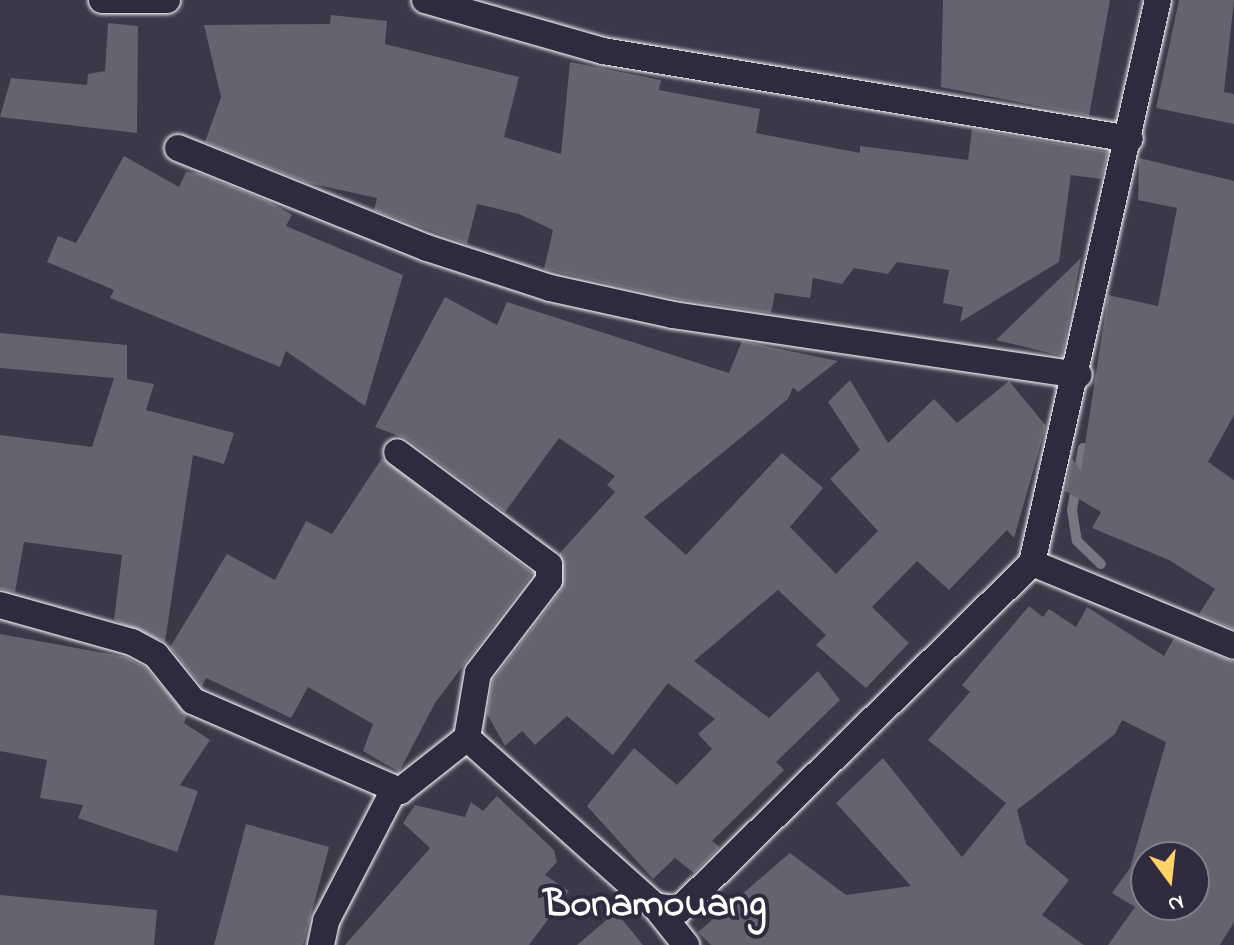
<!DOCTYPE html>
<style>
body{margin:0}
#map{position:relative;width:1234px;height:945px;overflow:hidden;background:#3c3749;font-family:"Indie Flower",sans-serif}
div>[style]{position:absolute}
[style*='--x']{left:calc(var(--x)*1px);top:calc(var(--y)*1px);width:calc(var(--w)*1px);rotate:calc(var(--a)*1deg)}
.stream>*{height:10px;margin:-5px;padding:0 5px;transform-origin:5px;border-radius:5px;background:#797682}
.building>*{inset:0;background:#666270}
.roads{filter:drop-shadow(0 0 2px #fff) drop-shadow(0 0 2px #fff)}
.minor>*{height:26px;margin:-13px;padding:0 13px;transform-origin:13px;border-radius:13px;background:#2f2a3d}
span{translate:-50% -50%;white-space:nowrap;text-align:center;line-height:1.15;-webkit-text-stroke:8px #2f2a3d;paint-order:stroke}
.district-label{font-size:40px;color:#fff;font-weight:700}
.north{position:absolute;left:1130px;top:841px;width:80px;height:80px;box-sizing:border-box;background:#2f2a3d;border:2px solid #827f8b;border-radius:50%;rotate:165deg;font-size:22px;font-weight:700;line-height:32px;text-align:center;color:#fff}
.north::after{content:'';display:block;margin:auto;width:28px;height:36px;background:#ffd166;clip-path:polygon(50% 0,100% 100%,50% 72%,0 100%)}
</style>
<div id="map">
<div class="stream">
<i style="--x:1083;--y:448;--w:63;--a:100.1"></i>
<i style="--x:1072;--y:510;--w:31;--a:81"></i>
<i style="--x:1077;--y:541;--w:33;--a:44"></i>
</div>
<div class="building">
<i style="clip-path:polygon(943px 0,1110px 0,1089px 116px,941px 87px)"></i>
<i style="clip-path:polygon(1179px 0,1234px 0,1224px 92px,1234px 94px,1234px 124px,1156px 108px)"></i>
<i style="clip-path:polygon(331px 15px,387px 21px,385px 44px,519px 77px,504px 137px,561px 154px,570px 62px,661px 80px,659px 90px,760px 109px,756px 133px,860px 153px,860px 146px,968px 160px,972px 129px,1108px 152px,1101px 179px,1071px 175px,1059px 262px,960px 322px,963px 307px,943px 303px,949px 270px,897px 262px,888px 274px,854px 268px,842px 284px,813px 278px,810px 298px,775px 293px,771px 313px,676px 299px,544px 269px,553px 230px,519px 214px,477px 204px,467px 244px,374px 210px,377px 198px,308px 183px,205px 142px,221px 97px,204px 25px,330px 24px)"></i>
<i style="clip-path:polygon(108px 23px,138px 26px,137px 133px,0 117px,11px 78px,87px 85px,88px 74px,105px 71px)"></i>
<i style="clip-path:polygon(124px 156px,179px 187px,186px 172px,198px 173px,270px 202px,292px 215px,286px 226px,403px 275px,365px 406px,286px 351px,280px 367px,110px 298px,114px 290px,47px 262px,58px 236px,76px 243px)"></i>
<i style="clip-path:polygon(1139px 158px,1234px 181px,1234px 415px,1208px 462px,1234px 480px,1234px 629px,1199px 614px,1215px 589px,1169px 560px,1092px 528px,1101px 512px,1065px 491px,1072px 459px,1081px 471px,1108px 295px,1158px 306px,1177px 208px,1138px 200px)"></i>
<i style="clip-path:polygon(1081px 258px,1062px 356px,996px 340px)"></i>
<i style="clip-path:polygon(445px 297px,497px 325px,507px 302px,729px 373px,742px 341px,838px 361px,798px 392px,793px 387px,788px 399px,644px 517px,686px 555px,782px 453px,823px 488px,790px 527px,836px 574px,878px 531px,830px 479px,860px 450px,828px 402px,850px 380px,888px 443px,934px 399px,957px 423px,1009px 381px,1046px 426px,1014px 538px,1007px 530px,949px 590px,917px 561px,872px 607px,909px 643px,866px 688px,816px 645px,826px 635px,778px 590px,694px 661px,769px 718px,818px 671px,840px 700px,776px 762px,784px 770px,712px 841px,720px 847px,694px 873px,675px 858px,653px 879px,587px 806px,634px 748px,677px 785px,712px 749px,698px 734px,715px 719px,668px 683px,613px 755px,567px 716px,535px 745px,522px 731px,505px 746px,487px 714px,493px 680px,562px 589px,560px 553px,615px 492px,607px 485px,615px 476px,559px 438px,505px 512px,407px 439px,375px 427px)"></i>
<i style="clip-path:polygon(0 333px,127px 345px,127px 379px,154px 384px,146px 410px,234px 433px,224px 464px,193px 455px,165px 642px,114px 620px,122px 555px,24px 542px,15px 592px,0 589px,0 435px,92px 447px,114px 378px,0 368px)"></i>
<i style="clip-path:polygon(382px 458px,533px 573px,435px 703px,399px 772px,363px 751px,373px 724px,308px 687px,291px 718px,206px 678px,202px 686px,170px 647px,227px 554px,275px 580px,306px 521px,332px 534px)"></i>
<i style="clip-path:polygon(evenodd,1029px 606px,1043px 617px,1049px 609px,1076px 627px,1087px 607px,1164px 656px,1174px 638px,1234px 662px,1234px 922px,1220px 945px,1108px 945px,1135px 907px,1112px 893px,1130px 868px,1166px 742px,1122px 720px,1115px 734px,1017px 810px,1026px 844px,1069px 880px,1042px 915px,1084px 945px,711px 945px,698px 932px,790px 853px,846px 895px,911px 886px,836px 803px,883px 758px,962px 857px,1006px 803px,928px 740px,970px 692px,962px 685px,1029px 606px,1146px 857px,1194px 857px,1194px 905px,1146px 905px,1146px 857px)"></i>
<i style="clip-path:polygon(0 634px,126px 657px,146px 668px,187px 716px,184px 723px,210px 740px,180px 785px,198px 791px,177px 852px,78px 818px,83px 805px,40px 798px,47px 760px,0 751px)"></i>
<i style="clip-path:polygon(497px 796px,554px 850px,557px 862px,545px 875px,569px 891px,529px 945px,345px 945px,430px 848px,403px 823px,415px 805px,465px 817px,471px 802px,483px 811px)"></i>
<i style="clip-path:polygon(246px 824px,329px 847px,303px 945px,214px 945px)"></i>
<i style="clip-path:polygon(0 895px,157px 910px,154px 945px,0 945px)"></i>
<i style="clip-path:polygon(616px 912px,643px 945px,577px 945px)"></i>
</div>
<div class="roads">
<div class="minor">
<i style="--x:102;--y:0;--w:65;--a:0"></i>
<i style="--x:425;--y:0;--w:185;--a:16"></i>
<i style="--x:603;--y:51;--w:534;--a:9.48"></i>
<i style="--x:178;--y:148;--w:268;--a:21.9"></i>
<i style="--x:427;--y:248;--w:129;--a:18"></i>
<i style="--x:550;--y:288;--w:126;--a:12.4"></i>
<i style="--x:673;--y:315;--w:410;--a:8.4"></i>
<i style="--x:1032;--y:563;--w:218;--a:22.3"></i>
<i style="--x:0;--y:605;--w:137;--a:15.7"></i>
<i style="--x:132;--y:642;--w:27;--a:28"></i>
<i style="--x:156;--y:655;--w:59;--a:51.2"></i>
<i style="--x:193;--y:701;--w:226;--a:23.5"></i>
<i style="--x:400;--y:791;--w:85;--a:-38.3"></i>
<i style="--x:467;--y:738;--w:66;--a:-80.4"></i>
<i style="--x:478;--y:673;--w:117;--a:-52.6"></i>
<i style="--x:549;--y:580;--w:15;--a:-90"></i>
<i style="--x:549;--y:565;--w:189;--a:-143.4"></i>
<i style="--x:467;--y:738;--w:252;--a:41.8"></i>
<i style="--x:655;--y:906;--w:24;--a:9"></i>
<i style="--x:679;--y:910;--w:495;--a:-44.5"></i>
<i style="--x:1032;--y:563;--w:577;--a:-77.39"></i>
<i style="--x:655;--y:906;--w:50;--a:51.5"></i>
<i style="--x:321;--y:945;--w:25;--a:-78"></i>
<i style="--x:326;--y:921;--w:148;--a:-62.6"></i>
</div>
</div>
<div class="district-label">
<span style="left:655px;top:906px">Bonamouang</span>
</div>
<div class="north">N</div>
</div>
